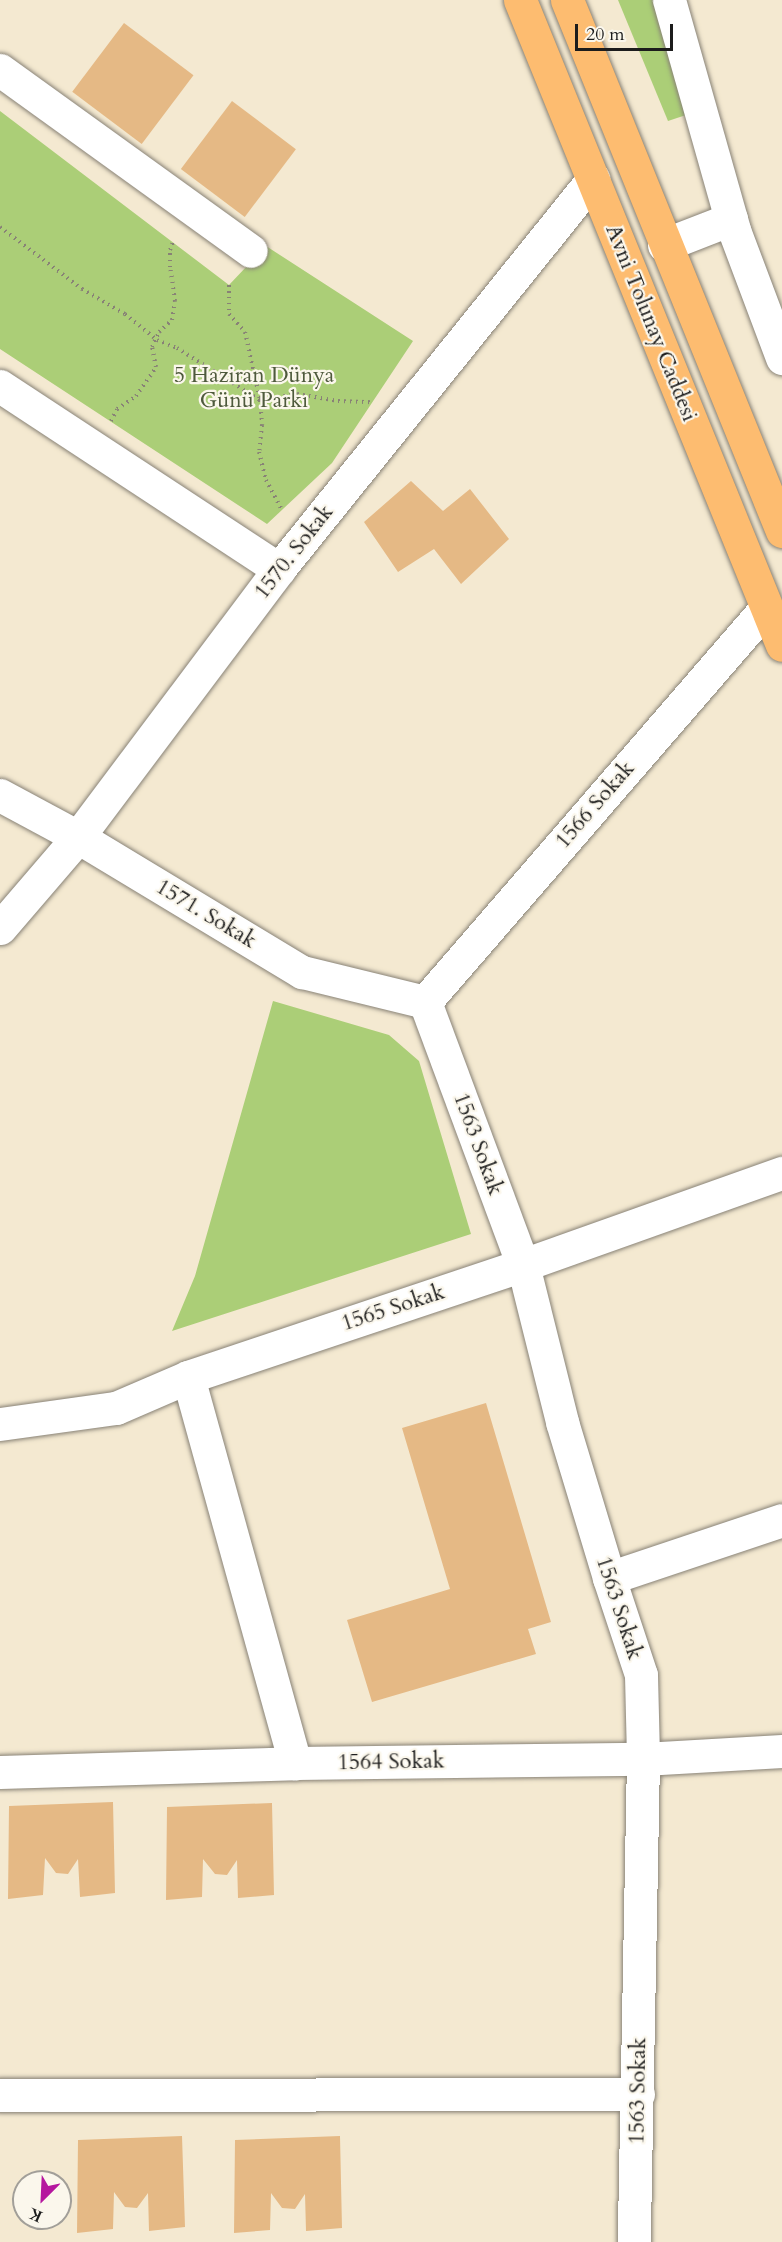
<!DOCTYPE html>
<meta charset="utf-8">
<style>
body{margin:0}
#map{position:relative;width:782px;height:2242px;overflow:hidden;background:#f4e9d1;font-family:Cardo,serif}
div>[style]{position:absolute}
[style*='--x']{left:calc(var(--x)*1px);top:calc(var(--y)*1px);width:calc(var(--w)*1px);rotate:calc(var(--a)*1deg)}
.green>*{inset:0;background:#abce77}
.building>*{inset:0;background:#e5b985;transform-origin:0 0}
.path>*{height:4px;margin-top:-2px;transform-origin:0;background:repeating-linear-gradient(90deg,#888276 0 1.5px,transparent 0 6px)}
.roads{filter:drop-shadow(0 0 2px #888276) drop-shadow(0 0 2px #888276)}
.minor>*{height:33px;margin:-16.5px;padding:0 16.5px;transform-origin:16.5px;border-radius:16.5px;background:#fff}
.major>*{height:33px;margin:-16.5px;padding:0 16.5px;transform-origin:16.5px;border-radius:16.5px;background:#fdbc70}
span{translate:-50% -50%;white-space:nowrap;text-align:center;line-height:1.15;-webkit-text-stroke:4.5px #fbf7ec;paint-order:stroke}
.street-label{font-size:22px;color:#1c1c1c}
.park-label{font-size:22px;color:#4e5a3c}
.north{position:absolute;left:12px;top:2170px;width:60px;height:60px;box-sizing:border-box;background:#fbf7ec;border:2px solid #a29f99;border-radius:50%;rotate:204deg;font-size:16px;font-weight:700;line-height:24px;text-align:center;color:#1c1c1c}
.north::after{content:'';display:block;margin:auto;width:21px;height:27px;background:#b5179e;clip-path:polygon(50% 0,100% 100%,50% 72%,0 100%)}
.scale{position:absolute;left:575px;top:24px;width:98px;height:27px;box-sizing:border-box;border:3px solid #1c1c1c;border-top:0;padding-left:8px;font-size:18px;line-height:21px;white-space:nowrap;color:#1c1c1c;-webkit-text-stroke:4px #fbf7ec;paint-order:stroke}
</style>
<div id="map">
<div class="green">
<i style="clip-path:polygon(618px 0,661px 0,695px 112px,668px 121px)"></i>
<i style="clip-path:polygon(0 111px,229px 285px,266px 246px,413px 341px,332px 463px,267px 524px,0 349px)"></i>
<i style="clip-path:polygon(273px 1001px,389px 1035px,419px 1061px,471px 1234px,172px 1331px,195px 1276px)"></i>
</div>
<div class="building">
<i style="left:124px;top:23px;width:87px;height:86px;rotate:37deg"></i>
<i style="left:232px;top:101px;width:80px;height:85px;rotate:37deg"></i>
<i style="clip-path:polygon(411px 481px,443px 511px,470px 489px,509px 539px,461px 584px,434px 549px,398px 572px,364px 522px)"></i>
<i style="clip-path:polygon(486px 1403px,551px 1622px,528px 1629px,536px 1654px,372px 1702px,347px 1620px,450px 1589px,402px 1428px)"></i>
<i style="clip-path:polygon(113px 1802px,115px 1893px,80px 1897px,78px 1859px,68px 1874px,56px 1873px,45px 1858px,43px 1895px,8px 1899px,9px 1806px)"></i>
<i style="clip-path:polygon(272px 1803px,274px 1895px,238px 1898px,237px 1860px,227px 1875px,215px 1874px,203px 1859px,202px 1897px,166px 1900px,167px 1807px)"></i>
<i style="clip-path:polygon(182px 2136px,185px 2227px,149px 2231px,148px 2193px,137px 2208px,125px 2207px,114px 2192px,113px 2229px,77px 2233px,78px 2140px)"></i>
<i style="clip-path:polygon(340px 2136px,342px 2228px,306px 2231px,305px 2194px,295px 2209px,282px 2208px,271px 2193px,270px 2230px,234px 2233px,235px 2140px)"></i>
</div>
<div class="path">
<i style="--x:0;--y:227;--w:103;--a:37.1"></i>
<i style="--x:82;--y:289;--w:50;--a:30.2"></i>
<i style="--x:125;--y:314;--w:41;--a:39.1"></i>
<i style="--x:157;--y:340;--w:22;--a:22"></i>
<i style="--x:177;--y:348;--w:98;--a:32.1"></i>
<i style="--x:260;--y:400;--w:37;--a:-9"></i>
<i style="--x:297;--y:394;--w:42;--a:9.7"></i>
<i style="--x:338;--y:401;--w:34;--a:2"></i>
<i style="--x:229;--y:285;--w:29;--a:90"></i>
<i style="--x:229;--y:314;--w:24;--a:48"></i>
<i style="--x:245;--y:332;--w:70;--a:77.6"></i>
<i style="--x:260;--y:400;--w:25;--a:85"></i>
<i style="--x:262;--y:425;--w:27;--a:96"></i>
<i style="--x:259;--y:452;--w:29;--a:76"></i>
<i style="--x:266;--y:480;--w:34;--a:62"></i>
<i style="--x:111;--y:421;--w:13;--a:-63"></i>
<i style="--x:117;--y:409;--w:23;--a:-34"></i>
<i style="--x:136;--y:396;--w:35;--a:-55"></i>
<i style="--x:156;--y:367;--w:20;--a:-101"></i>
<i style="--x:152;--y:347;--w:17;--a:-65"></i>
<i style="--x:159;--y:332;--w:18;--a:-43"></i>
<i style="--x:172;--y:320;--w:19;--a:-81"></i>
<i style="--x:175;--y:301;--w:34;--a:-98"></i>
<i style="--x:170;--y:267;--w:17;--a:-90"></i>
<i style="--x:170;--y:250;--w:9;--a:-69"></i>
</div>
<div class="roads">
<div class="minor">
<i style="--x:669;--y:0;--w:239;--a:74.2"></i>
<i style="--x:734;--y:230;--w:137;--a:69.4"></i>
<i style="--x:0;--y:70;--w:309;--a:35.8"></i>
<i style="--x:664;--y:245;--w:72;--a:-21.2"></i>
<i style="--x:0;--y:386;--w:334;--a:33.3"></i>
<i style="--x:0;--y:795;--w:89;--a:28.3"></i>
<i style="--x:78;--y:837;--w:262;--a:31.1"></i>
<i style="--x:302;--y:972;--w:127;--a:13.7"></i>
<i style="--x:0;--y:928;--w:120;--a:-49.4"></i>
<i style="--x:78;--y:837;--w:335;--a:-53.1"></i>
<i style="--x:279;--y:569;--w:501;--a:-51.16"></i>
<i style="--x:425;--y:1002;--w:281;--a:69.6"></i>
<i style="--x:523;--y:1265;--w:162;--a:76"></i>
<i style="--x:562;--y:1422;--w:163;--a:73.2"></i>
<i style="--x:609;--y:1578;--w:102;--a:71.7"></i>
<i style="--x:641;--y:1675;--w:84;--a:88.6"></i>
<i style="--x:643;--y:1759;--w:483;--a:91.1"></i>
<i style="--x:425;--y:1002;--w:521;--a:-49.12"></i>
<i style="--x:188;--y:1377;--w:401;--a:74.5"></i>
<i style="--x:0;--y:1424;--w:117;--a:-7.9"></i>
<i style="--x:116;--y:1408;--w:78;--a:-23.3"></i>
<i style="--x:188;--y:1377;--w:353;--a:-18.5"></i>
<i style="--x:523;--y:1265;--w:275;--a:-19.6"></i>
<i style="--x:609;--y:1578;--w:182;--a:-18.5"></i>
<i style="--x:0;--y:1772;--w:295;--a:-1.7"></i>
<i style="--x:295;--y:1763;--w:348;--a:-0.7"></i>
<i style="--x:643;--y:1759;--w:139;--a:-3.3"></i>
<i style="--x:0;--y:2095;--w:638;--a:-0.09"></i>
</div>
<div class="major">
<i style="--x:520;--y:0;--w:696;--a:67.89"></i>
<i style="--x:567;--y:0;--w:573;--a:67.96"></i>
</div>
</div>
<div class="street-label">
<span style="left:651px;top:323px;rotate:68deg">Avni Tolunay Caddesi</span>
<span style="left:294px;top:552px;rotate:-52deg">1570. Sokak</span>
<span style="left:595px;top:805px;rotate:-49deg">1566 Sokak</span>
<span style="left:206px;top:914px;rotate:31deg">1571. Sokak</span>
<span style="left:478px;top:1144px;rotate:70deg">1563 Sokak</span>
<span style="left:393px;top:1308px;rotate:-18deg">1565 Sokak</span>
<span style="left:619px;top:1608px;rotate:72deg">1563 Sokak</span>
<span style="left:391px;top:1762px;rotate:-1deg">1564 Sokak</span>
<span style="left:638px;top:2091px;rotate:-89deg">1563 Sokak</span>
</div>
<div class="park-label">
<span style="left:254px;top:388px">5 Haziran Dünya<br>Günü Parkı</span>
</div>
<div class="north">K</div>
<div class="scale">20 m</div>
</div>
